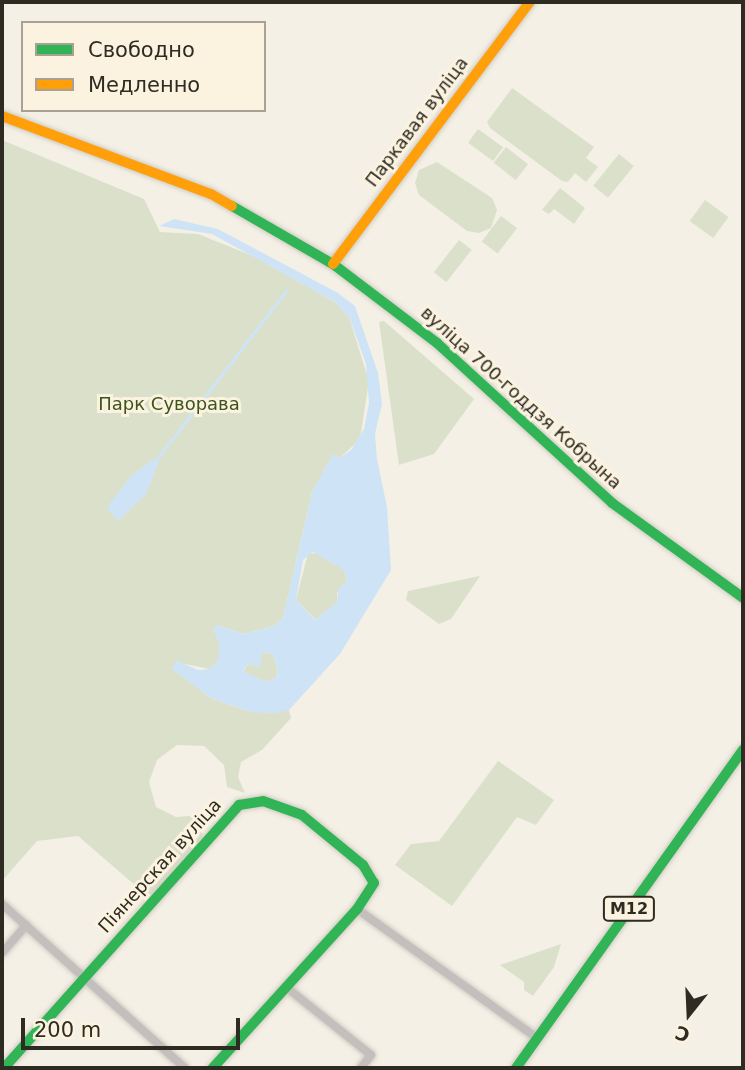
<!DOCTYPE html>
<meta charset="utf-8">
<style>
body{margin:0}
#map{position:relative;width:745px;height:1070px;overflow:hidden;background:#f5f0e5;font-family:"DejaVu Sans",sans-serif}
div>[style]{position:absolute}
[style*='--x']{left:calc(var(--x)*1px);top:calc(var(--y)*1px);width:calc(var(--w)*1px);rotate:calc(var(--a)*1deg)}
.green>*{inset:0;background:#dbe0cb;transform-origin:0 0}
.water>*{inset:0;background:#cee4f6}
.stream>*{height:2.5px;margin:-1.25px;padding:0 1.25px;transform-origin:1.25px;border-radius:1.25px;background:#cee4f6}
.roads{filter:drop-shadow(0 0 2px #d0ccc4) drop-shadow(0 0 2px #d0ccc4)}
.street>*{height:8px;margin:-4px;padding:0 4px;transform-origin:4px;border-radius:4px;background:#c2bfbd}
.fast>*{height:10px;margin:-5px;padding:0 5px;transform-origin:5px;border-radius:5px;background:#30b455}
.slow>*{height:10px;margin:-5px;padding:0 5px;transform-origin:5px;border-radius:5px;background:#ff9f0a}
span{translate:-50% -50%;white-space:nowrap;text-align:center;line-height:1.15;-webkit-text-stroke:6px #fbf2df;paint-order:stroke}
.shield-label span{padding:2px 5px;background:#fbf2df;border:2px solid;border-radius:5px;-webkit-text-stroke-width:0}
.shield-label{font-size:16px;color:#2e2b23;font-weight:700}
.street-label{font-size:18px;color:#2e2b23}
.park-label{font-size:18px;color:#3d541c}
.frame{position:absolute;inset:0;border:4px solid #2e2b23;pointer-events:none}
.legend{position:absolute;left:21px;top:21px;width:245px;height:91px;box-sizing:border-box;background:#fbf2df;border:2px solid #a9a294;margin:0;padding:9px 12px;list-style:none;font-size:21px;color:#2e2b23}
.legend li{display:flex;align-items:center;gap:14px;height:35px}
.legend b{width:35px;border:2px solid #a9a294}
.north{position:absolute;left:654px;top:979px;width:70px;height:70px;-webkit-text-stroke:5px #fbf2df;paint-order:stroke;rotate:198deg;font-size:19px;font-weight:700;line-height:28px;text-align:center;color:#2e2b23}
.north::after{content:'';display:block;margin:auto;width:24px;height:32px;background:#2e2b23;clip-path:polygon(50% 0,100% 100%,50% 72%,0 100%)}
.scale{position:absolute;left:21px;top:1018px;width:219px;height:32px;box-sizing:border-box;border:4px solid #2e2b23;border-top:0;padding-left:9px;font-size:21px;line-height:24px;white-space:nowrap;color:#2e2b23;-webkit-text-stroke:5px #fbf2df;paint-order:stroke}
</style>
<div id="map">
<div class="green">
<i style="clip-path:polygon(512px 88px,594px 147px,586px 158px,598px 167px,586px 182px,575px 173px,568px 182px,562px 181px,490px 128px,487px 122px)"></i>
<i style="left:478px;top:129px;width:31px;height:17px;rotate:36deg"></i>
<i style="clip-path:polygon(2px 140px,144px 199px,160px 232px,198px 234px,253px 256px,335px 302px,349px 317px,369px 381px,360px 439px,340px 458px,333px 455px,312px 492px,283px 618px,274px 626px,244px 634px,217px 625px,221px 650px,217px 662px,209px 669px,185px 664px,172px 668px,211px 698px,251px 712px,289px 710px,291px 718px,262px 750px,241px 762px,238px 777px,245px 793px,227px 787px,224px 765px,204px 746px,177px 745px,157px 760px,149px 782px,156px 807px,176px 817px,199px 815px,203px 837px,150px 898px,78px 836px,37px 841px,2px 881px)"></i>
<i style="left:506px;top:147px;width:28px;height:20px;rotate:38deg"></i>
<i style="left:619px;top:154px;width:19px;height:41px;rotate:39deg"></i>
<i style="clip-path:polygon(437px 162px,492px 198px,497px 210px,491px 228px,479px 233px,467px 231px,419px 195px,415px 183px,419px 170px)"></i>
<i style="clip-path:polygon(560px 188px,585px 208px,574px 224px,554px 209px,549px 214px,542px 210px)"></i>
<i style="left:705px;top:200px;width:29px;height:26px;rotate:36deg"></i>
<i style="left:501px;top:216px;width:20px;height:32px;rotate:37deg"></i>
<i style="left:459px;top:240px;width:16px;height:41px;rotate:38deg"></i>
<i style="clip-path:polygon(384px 321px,474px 399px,434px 454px,399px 465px,379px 322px)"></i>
<i style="clip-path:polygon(308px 553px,322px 554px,344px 570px,347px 582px,337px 593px,338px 601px,316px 620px,296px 600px)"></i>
<i style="clip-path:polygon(480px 576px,451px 619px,439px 624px,406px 600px,408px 591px)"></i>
<i style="clip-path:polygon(262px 652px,273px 654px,278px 670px,276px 678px,266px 682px,243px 672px,248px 664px,260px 661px)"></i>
<i style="clip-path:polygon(498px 761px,554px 800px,536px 825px,517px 817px,452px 906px,395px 865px,411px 844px,439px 841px)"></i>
<i style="clip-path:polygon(561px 944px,554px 967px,533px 996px,524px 990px,524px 982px,500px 965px)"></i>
</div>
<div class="water">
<i style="clip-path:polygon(evenodd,174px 219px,218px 229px,338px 293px,355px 306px,378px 373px,382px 404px,375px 434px,377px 459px,387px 507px,391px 570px,340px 654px,289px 710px,275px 713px,251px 712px,211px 698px,172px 669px,176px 660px,198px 670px,209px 669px,217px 662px,220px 644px,213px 630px,217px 625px,244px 634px,274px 626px,283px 618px,312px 492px,333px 454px,340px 458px,351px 450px,364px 429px,369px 403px,366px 364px,349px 317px,335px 302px,212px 234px,159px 226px,174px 219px,313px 552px,344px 570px,347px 582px,338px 589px,338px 601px,315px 620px,296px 600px,303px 560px,313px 552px,174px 219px,262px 652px,273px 654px,278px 670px,276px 678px,266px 682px,243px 671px,248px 664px,260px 667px,262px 652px)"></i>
<i style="clip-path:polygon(155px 458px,159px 461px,146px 494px,119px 520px,108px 511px,110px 503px,132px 475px)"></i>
</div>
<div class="stream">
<i style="--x:157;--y:459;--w:212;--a:-52.5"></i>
</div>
<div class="roads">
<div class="street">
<i style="--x:2;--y:904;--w:246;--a:41.9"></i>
<i style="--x:357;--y:909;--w:221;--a:35.6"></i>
<i style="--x:2;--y:953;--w:37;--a:-49"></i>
<i style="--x:286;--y:987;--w:109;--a:38.7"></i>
<i style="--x:371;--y:1055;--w:16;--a:128"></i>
</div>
<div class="fast">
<i style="--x:232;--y:206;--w:116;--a:29.9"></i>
<i style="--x:333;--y:264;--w:131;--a:37.2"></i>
<i style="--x:437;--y:343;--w:237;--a:42.4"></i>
<i style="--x:612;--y:503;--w:162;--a:35.9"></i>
<i style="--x:4;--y:1068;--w:353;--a:-48.2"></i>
<i style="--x:239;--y:805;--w:24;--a:-9"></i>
<i style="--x:263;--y:801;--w:41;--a:19.7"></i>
<i style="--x:302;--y:815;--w:79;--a:39.3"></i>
<i style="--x:363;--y:865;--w:21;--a:59"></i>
<i style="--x:374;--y:883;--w:31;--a:123"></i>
<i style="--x:357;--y:909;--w:215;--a:132.2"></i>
<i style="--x:516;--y:1068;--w:391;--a:-54.5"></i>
</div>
<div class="slow">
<i style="--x:2;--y:116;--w:223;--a:20.5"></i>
<i style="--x:211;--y:194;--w:24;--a:30"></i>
<i style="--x:333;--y:264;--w:328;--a:-53.1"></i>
</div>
</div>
<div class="shield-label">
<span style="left:629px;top:909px">М12</span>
</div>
<div class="street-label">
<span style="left:417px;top:122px;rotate:-53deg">Паркавая вуліца</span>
<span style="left:521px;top:398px;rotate:42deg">вуліца 700-годдзя Кобрына</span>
<span style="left:160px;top:866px;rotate:-48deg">Піянерская вуліца</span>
</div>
<div class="park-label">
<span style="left:169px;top:404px">Парк Суворава</span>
</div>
<div class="frame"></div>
<ul class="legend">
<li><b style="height:9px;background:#30b455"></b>Свободно</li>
<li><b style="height:9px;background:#ff9f0a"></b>Медленно</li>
</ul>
<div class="north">С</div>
<div class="scale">200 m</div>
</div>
